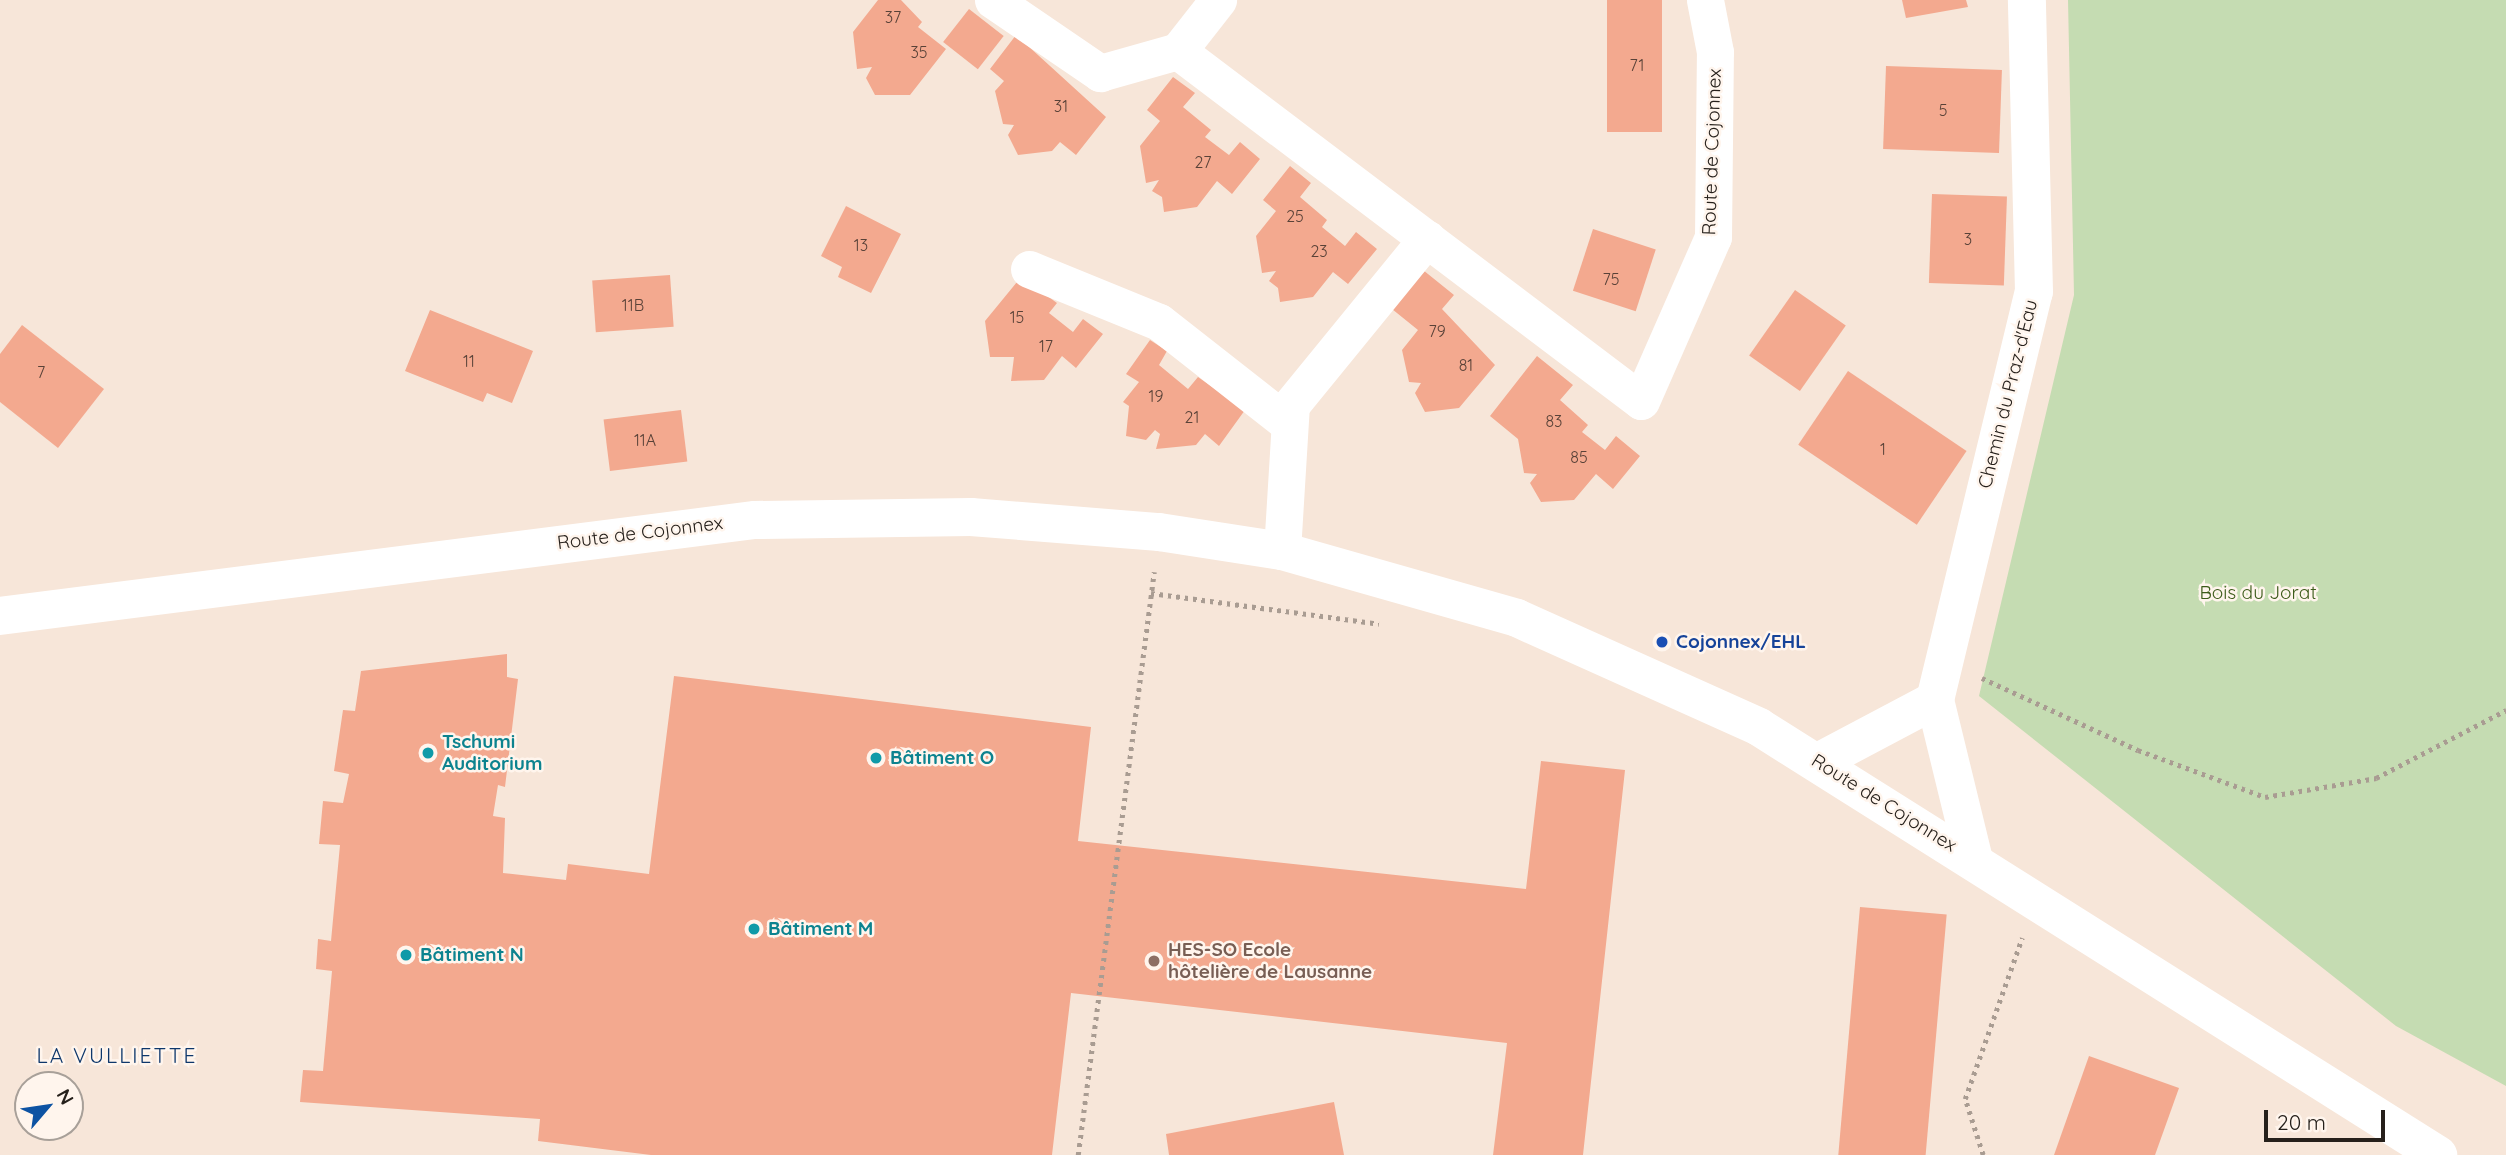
<!DOCTYPE html>
<meta charset="utf-8">
<style>
body{margin:0}
#map{position:relative;width:2506px;height:1155px;overflow:hidden;background:#f7e6d9;font-family:Quicksand,sans-serif}
div>[style]{position:absolute}
[style*='--x']{left:calc(var(--x)*1px);top:calc(var(--y)*1px);width:calc(var(--w)*1px);rotate:calc(var(--a)*1deg)}
.green>*{inset:0;background:#c5dcb2}
.building>*{inset:0;background:#f3a98f;transform-origin:0 0}
.path>*{height:4.5px;margin-top:-2.25px;transform-origin:0;background:repeating-linear-gradient(90deg,#a99c92 0 3.5px,transparent 0 8.5px)}
.street>*{height:37px;margin:-18.5px;padding:0 18.5px;transform-origin:18.5px;border-radius:18.5px;background:#fff}
.secondary>*{height:38px;margin:-19px;padding:0 19px;transform-origin:19px;border-radius:19px;background:#fff}
.dots>*{width:19px;height:19px;translate:-50% -50%;box-sizing:border-box;border:4px solid #fff5ed;border-radius:50%}
span{translate:-50% -50%;white-space:nowrap;text-align:center;line-height:1.15;-webkit-text-stroke:5px #fff5ed;paint-order:stroke}
.number-label{font-size:16px;color:#594238}
.number-label span{-webkit-text-stroke-width:0}
.street-label{font-size:19px;color:#26201b}
.park-label{font-size:19px;color:#3c5b19}
.transit-label{font-size:19px;color:#164399;font-weight:700}
.left{translate:0 -50%;text-align:left}
.culture-label{font-size:19px;color:#0d838f;font-weight:700}
.education-label{font-size:19px;color:#785e54;font-weight:700}
.neighbourhood-label{font-size:21px;color:#0e376b;letter-spacing:2px}
.north{position:absolute;left:14px;top:1071px;width:70px;height:70px;box-sizing:border-box;background:#fff5ed;border:2px solid #a8a099;border-radius:50%;rotate:61deg;font-size:19px;font-weight:700;line-height:28px;text-align:center;color:#26201b}
.north::after{content:'';display:block;margin:auto;width:24px;height:32px;background:#0d53a3;clip-path:polygon(50% 0,100% 100%,50% 72%,0 100%)}
.scale{position:absolute;left:2264px;top:1110px;width:121px;height:32px;box-sizing:border-box;border:4px solid #26201b;border-top:0;padding-left:9px;font-size:21px;line-height:24px;white-space:nowrap;color:#26201b;-webkit-text-stroke:5px #fff5ed;paint-order:stroke}
</style>
<div id="map">
<div class="green">
<i style="clip-path:polygon(2068px 0,2506px 0,2506px 1086px,2396px 1026px,1979px 696px,2074px 295px)"></i>
</div>
<div class="building">
<i style="clip-path:polygon(878px 0,901px 0,922px 22px,918px 27px,946px 49px,910px 95px,875px 95px,866px 78px,872px 67px,857px 69px,853px 32px)"></i>
<i style="left:1607px;top:0;width:55px;height:132px"></i>
<i style="clip-path:polygon(1902px 0,1966px 0,1968px 7px,1906px 18px)"></i>
<i style="left:969px;top:9px;width:44px;height:42px;rotate:38deg"></i>
<i style="clip-path:polygon(1016px 35px,1106px 117px,1076px 155px,1060px 142px,1052px 151px,1018px 155px,1008px 135px,1014px 125px,1003px 124px,995px 91px,1004px 81px,990px 69px)"></i>
<i style="left:1886px;top:66px;width:116px;height:83px;rotate:2deg"></i>
<i style="clip-path:polygon(1173px 77px,1195px 93px,1183px 107px,1211px 130px,1205px 137px,1229px 155px,1240px 142px,1260px 159px,1232px 194px,1217px 181px,1197px 207px,1164px 212px,1162px 197px,1152px 191px,1159px 180px,1146px 183px,1140px 146px,1160px 121px,1147px 110px)"></i>
<i style="clip-path:polygon(1290px 166px,1311px 183px,1300px 197px,1327px 220px,1322px 227px,1345px 246px,1356px 232px,1377px 249px,1348px 284px,1333px 272px,1313px 297px,1280px 302px,1278px 288px,1269px 281px,1276px 271px,1262px 273px,1256px 236px,1276px 211px,1263px 200px)"></i>
<i style="left:1932px;top:194px;width:75px;height:89px;rotate:2deg"></i>
<i style="clip-path:polygon(846px 206px,901px 234px,871px 293px,838px 277px,842px 267px,821px 256px)"></i>
<i style="left:1593px;top:229px;width:66px;height:65px;rotate:18deg"></i>
<i style="clip-path:polygon(1423px 270px,1454px 295px,1442px 309px,1495px 365px,1459px 408px,1425px 412px,1415px 393px,1421px 383px,1409px 382px,1402px 350px,1418px 330px,1392px 309px)"></i>
<i style="left:670px;top:275px;width:52px;height:78px;rotate:86deg"></i>
<i style="clip-path:polygon(1021px 277px,1057px 303px,1049px 313px,1073px 332px,1083px 319px,1103px 334px,1076px 368px,1062px 356px,1044px 380px,1011px 381px,1014px 357px,990px 357px,985px 321px)"></i>
<i style="left:1795px;top:290px;width:62px;height:80px;rotate:35deg"></i>
<i style="clip-path:polygon(430px 310px,533px 351px,512px 403px,487px 393px,483px 402px,405px 371px)"></i>
<i style="clip-path:polygon(22px 325px,104px 389px,58px 448px,0 402px,0 354px)"></i>
<i style="clip-path:polygon(1150px 340px,1167px 351px,1159px 365px,1188px 389px,1198px 377px,1245px 410px,1219px 446px,1205px 434px,1196px 445px,1156px 449px,1160px 434px,1155px 430px,1146px 440px,1126px 436px,1129px 406px,1123px 402px,1139px 382px,1126px 374px)"></i>
<i style="clip-path:polygon(1537px 356px,1573px 385px,1560px 400px,1588px 425px,1582px 432px,1605px 450px,1616px 436px,1640px 456px,1613px 489px,1596px 474px,1574px 500px,1541px 502px,1530px 483px,1537px 474px,1524px 473px,1518px 439px,1490px 416px)"></i>
<i style="left:1848px;top:371px;width:143px;height:89px;rotate:34deg"></i>
<i style="left:681px;top:410px;width:52px;height:78px;rotate:83deg"></i>
<i style="clip-path:polygon(507px 654px,507px 677px,518px 679px,505px 787px,498px 785px,493px 816px,505px 818px,503px 873px,566px 880px,568px 864px,649px 874px,674px 676px,1091px 727px,1078px 841px,1526px 889px,1541px 761px,1625px 770px,1583px 1155px,1493px 1155px,1507px 1043px,1071px 993px,1052px 1155px,651px 1155px,538px 1141px,540px 1119px,300px 1102px,303px 1070px,323px 1071px,332px 971px,316px 969px,318px 939px,331px 941px,340px 845px,319px 844px,323px 801px,343px 803px,349px 774px,334px 771px,343px 710px,355px 711px,361px 671px)"></i>
<i style="left:1860px;top:907px;width:87px;height:250px;rotate:5deg"></i>
<i style="clip-path:polygon(2089px 1056px,2179px 1088px,2155px 1155px,2054px 1155px)"></i>
<i style="clip-path:polygon(1334px 1102px,1344px 1155px,1169px 1155px,1166px 1134px)"></i>
</div>
<div class="path">
<i style="--x:1151;--y:593;--w:230;--a:7.7"></i>
<i style="--x:1982;--y:678;--w:172;--a:24.8"></i>
<i style="--x:2138;--y:750;--w:135;--a:20.3"></i>
<i style="--x:2265;--y:797;--w:113;--a:-9.7"></i>
<i style="--x:2376;--y:778;--w:147;--a:-27.6"></i>
<i style="--x:1078;--y:1155;--w:588;--a:-82.57"></i>
<i style="--x:1983;--y:1155;--w:59;--a:-107.8"></i>
<i style="--x:1965;--y:1099;--w:171;--a:-70.5"></i>
</div>
<div class="street">
<i style="--x:993;--y:0;--w:130;--a:34.3"></i>
<i style="--x:1100;--y:73;--w:81;--a:-15.8"></i>
<i style="--x:1178;--y:51;--w:65;--a:-51.9"></i>
<i style="--x:1178;--y:51;--w:580;--a:37.09"></i>
<i style="--x:1641;--y:401;--w:179;--a:-66.3"></i>
<i style="--x:1713;--y:237;--w:185;--a:-89.4"></i>
<i style="--x:1715;--y:52;--w:53;--a:-100.9"></i>
<i style="--x:1029;--y:269;--w:140;--a:22.2"></i>
<i style="--x:1159;--y:322;--w:165;--a:38.1"></i>
<i style="--x:1282;--y:551;--w:146;--a:-86.5"></i>
<i style="--x:1291;--y:405;--w:215;--a:-50.8"></i>
</div>
<div class="secondary">
<i style="--x:0;--y:616;--w:761;--a:-7.25"></i>
<i style="--x:755;--y:520;--w:216;--a:-0.8"></i>
<i style="--x:971;--y:517;--w:189;--a:4.6"></i>
<i style="--x:1159;--y:532;--w:124;--a:8.8"></i>
<i style="--x:1282;--y:551;--w:244;--a:15.9"></i>
<i style="--x:1517;--y:618;--w:265;--a:24.2"></i>
<i style="--x:1759;--y:727;--w:803;--a:32.22"></i>
<i style="--x:1818;--y:762;--w:132;--a:-27.9"></i>
<i style="--x:1974;--y:860;--w:165;--a:-103.7"></i>
<i style="--x:1935;--y:700;--w:420;--a:-76.4"></i>
<i style="--x:2034;--y:292;--w:292;--a:-91.4"></i>
</div>
<div class="dots">
<i style="left:1662px;top:642px;background:#1a4fb4"></i>
<i style="left:428px;top:753px;background:#0f9aa8"></i>
<i style="left:876px;top:758px;background:#0f9aa8"></i>
<i style="left:754px;top:929px;background:#0f9aa8"></i>
<i style="left:406px;top:955px;background:#0f9aa8"></i>
<i style="left:1154px;top:961px;background:#8d6e63"></i>
</div>
<div class="number-label">
<span style="left:893px;top:17px">37</span>
<span style="left:919px;top:52px">35</span>
<span style="left:1637px;top:65px">71</span>
<span style="left:1061px;top:106px">31</span>
<span style="left:1943px;top:110px">5</span>
<span style="left:1203px;top:162px">27</span>
<span style="left:1295px;top:216px">25</span>
<span style="left:1968px;top:239px">3</span>
<span style="left:861px;top:245px">13</span>
<span style="left:1319px;top:251px">23</span>
<span style="left:1611px;top:279px">75</span>
<span style="left:633px;top:305px">11B</span>
<span style="left:1017px;top:317px">15</span>
<span style="left:1437px;top:331px">79</span>
<span style="left:1046px;top:346px">17</span>
<span style="left:469px;top:361px">11</span>
<span style="left:1466px;top:365px">81</span>
<span style="left:41px;top:372px">7</span>
<span style="left:1156px;top:396px">19</span>
<span style="left:1192px;top:417px">21</span>
<span style="left:1554px;top:421px">83</span>
<span style="left:645px;top:440px">11A</span>
<span style="left:1883px;top:449px">1</span>
<span style="left:1579px;top:457px">85</span>
</div>
<div class="street-label">
<span style="left:1712px;top:152px;rotate:-88deg">Route de Cojonnex</span>
<span style="left:2008px;top:394px;rotate:-76deg">Chemin du Praz-d'Eau</span>
<span style="left:640px;top:533px;rotate:-7deg">Route de Cojonnex</span>
<span style="left:1884px;top:803px;rotate:32deg">Route de Cojonnex</span>
</div>
<div class="park-label">
<span style="left:2258px;top:593px">Bois du Jorat</span>
</div>
<div class="transit-label">
<span class="left" style="left:1676px;top:642px">Cojonnex/EHL</span>
</div>
<div class="culture-label">
<span class="left" style="left:442px;top:753px">Tschumi<br>Auditorium</span>
<span class="left" style="left:890px;top:758px">Bâtiment O</span>
<span class="left" style="left:768px;top:929px">Bâtiment M</span>
<span class="left" style="left:420px;top:955px">Bâtiment N</span>
</div>
<div class="education-label">
<span class="left" style="left:1168px;top:961px">HES-SO Ecole<br>hôtelière de Lausanne</span>
</div>
<div class="neighbourhood-label">
<span style="left:117px;top:1055px">LA VULLIETTE</span>
</div>
<div class="north">N</div>
<div class="scale">20 m</div>
</div>
